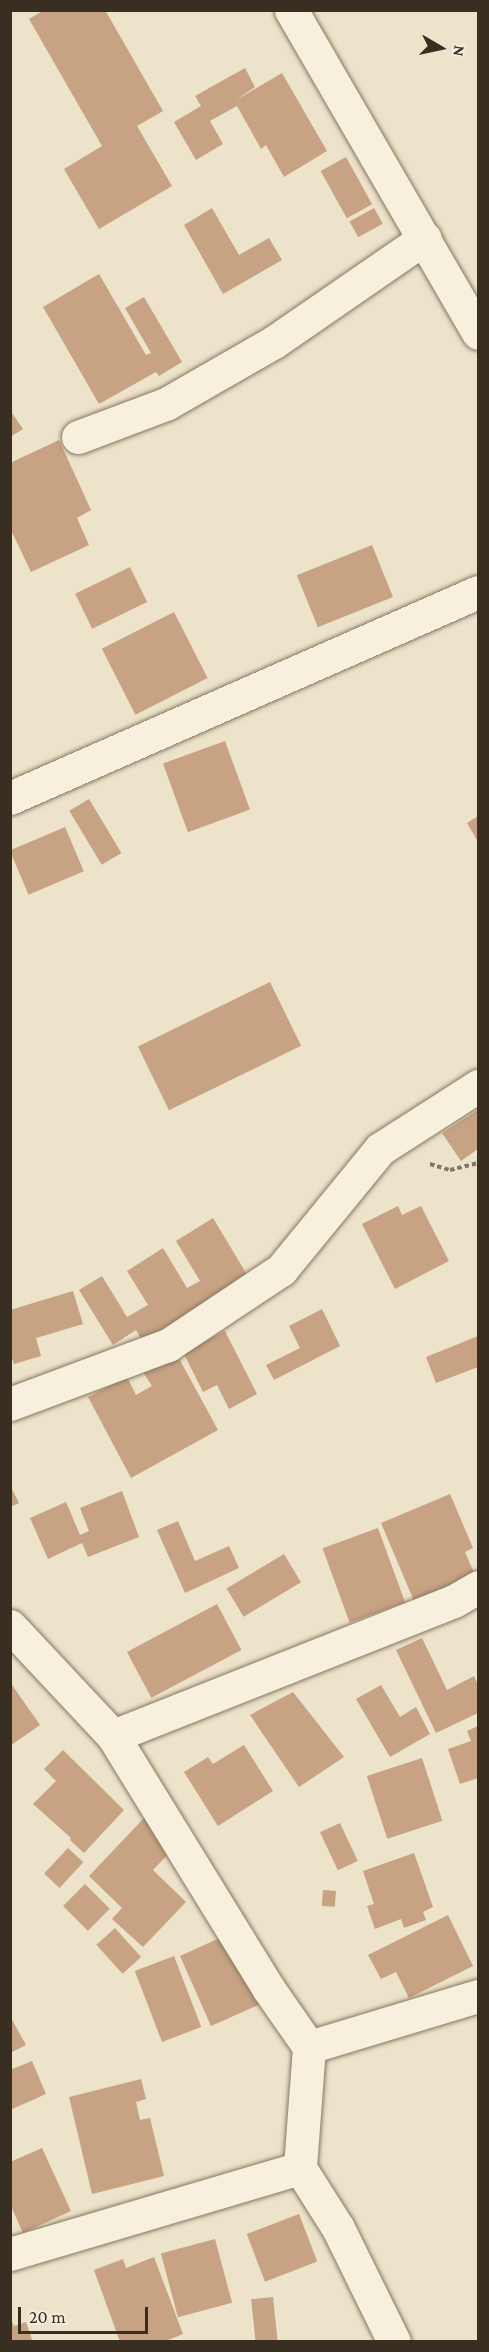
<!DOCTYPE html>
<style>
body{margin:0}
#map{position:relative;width:489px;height:2352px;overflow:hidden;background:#ece3ca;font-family:"Crimson Pro",serif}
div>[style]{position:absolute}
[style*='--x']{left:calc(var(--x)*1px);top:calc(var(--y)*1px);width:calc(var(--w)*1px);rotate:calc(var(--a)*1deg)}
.building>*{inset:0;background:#c7a283;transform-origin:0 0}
.path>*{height:4px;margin-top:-2px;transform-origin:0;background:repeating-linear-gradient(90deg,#887760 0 4.5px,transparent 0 7.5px)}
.roads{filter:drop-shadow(0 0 2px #887760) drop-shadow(0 0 2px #887760)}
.minor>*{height:33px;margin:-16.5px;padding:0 16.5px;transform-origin:16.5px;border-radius:16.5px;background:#f7f0dd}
span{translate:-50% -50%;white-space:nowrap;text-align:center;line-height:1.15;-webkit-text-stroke:5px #f4edda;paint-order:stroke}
.frame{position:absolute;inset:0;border:12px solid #392e22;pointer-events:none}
.north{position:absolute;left:411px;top:18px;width:60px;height:60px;-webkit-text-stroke:4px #f4edda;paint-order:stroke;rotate:99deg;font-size:16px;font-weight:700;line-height:24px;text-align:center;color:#392e22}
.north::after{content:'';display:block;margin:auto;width:21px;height:27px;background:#392e22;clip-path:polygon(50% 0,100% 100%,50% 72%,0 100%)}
.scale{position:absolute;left:18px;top:2307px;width:130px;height:27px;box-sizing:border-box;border:3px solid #392e22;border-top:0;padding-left:8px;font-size:18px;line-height:21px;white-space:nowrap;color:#392e22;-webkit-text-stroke:4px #f4edda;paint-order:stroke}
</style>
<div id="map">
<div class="building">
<i style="clip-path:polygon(44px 10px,105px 10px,163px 111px,137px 126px,172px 186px,99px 229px,64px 169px,102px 146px,29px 19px)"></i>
<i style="clip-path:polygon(245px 68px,255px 87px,236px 100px,282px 73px,327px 151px,284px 177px,266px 145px,261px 149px,237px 106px,210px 121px,223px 144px,196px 160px,174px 122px,201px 106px,195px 96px)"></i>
<i style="left:346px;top:157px;width:54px;height:29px;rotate:61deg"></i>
<i style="clip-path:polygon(212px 208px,239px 255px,269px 238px,282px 260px,223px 294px,184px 225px)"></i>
<i style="left:374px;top:208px;width:18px;height:28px;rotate:61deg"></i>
<i style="clip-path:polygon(99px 274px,146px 355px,151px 353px,125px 308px,144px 297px,182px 362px,159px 376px,156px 372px,99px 404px,43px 307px)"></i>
<i style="clip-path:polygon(10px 410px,23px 429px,10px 437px)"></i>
<i style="clip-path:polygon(59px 440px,91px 510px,77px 518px,89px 545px,31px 572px,10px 528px,10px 463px)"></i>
<i style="left:372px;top:545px;width:56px;height:81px;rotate:68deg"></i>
<i style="left:130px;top:567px;width:39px;height:61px;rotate:64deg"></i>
<i style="left:174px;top:612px;width:74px;height:81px;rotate:63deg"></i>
<i style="left:225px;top:741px;width:73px;height:66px;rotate:70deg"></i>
<i style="left:89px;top:799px;width:63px;height:23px;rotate:59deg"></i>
<i style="clip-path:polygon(478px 816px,478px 842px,467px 823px)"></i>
<i style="left:65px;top:827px;width:48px;height:60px;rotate:67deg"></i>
<i style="left:270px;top:982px;width:71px;height:147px;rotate:64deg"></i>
<i style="clip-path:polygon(478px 1110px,478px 1149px,461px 1161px,442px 1133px)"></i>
<i style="clip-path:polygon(398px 1206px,402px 1215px,421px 1206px,449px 1261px,395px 1289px,362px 1224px)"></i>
<i style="clip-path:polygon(213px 1218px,252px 1283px,146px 1347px,136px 1330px,113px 1345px,79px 1290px,102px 1276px,127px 1317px,148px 1305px,127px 1271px,163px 1248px,187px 1288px,200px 1281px,176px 1241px)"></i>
<i style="clip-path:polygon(73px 1291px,83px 1324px,36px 1338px,41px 1356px,14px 1364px,10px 1353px,10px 1310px)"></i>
<i style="clip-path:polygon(322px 1309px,340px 1346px,274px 1380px,266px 1365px,300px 1348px,289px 1326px)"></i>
<i style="clip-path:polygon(225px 1331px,257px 1394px,229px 1409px,217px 1385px,203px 1392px,183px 1352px)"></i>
<i style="clip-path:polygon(478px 1336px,478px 1367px,436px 1383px,426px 1357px)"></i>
<i style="clip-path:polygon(175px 1351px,218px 1430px,131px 1478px,88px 1397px,127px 1377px,136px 1395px,152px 1386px,141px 1369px)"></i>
<i style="clip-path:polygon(10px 1485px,19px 1503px,10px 1507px)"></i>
<i style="clip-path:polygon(122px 1491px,139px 1537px,88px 1557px,82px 1543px,48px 1559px,30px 1518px,66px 1502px,80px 1535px,89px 1531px,80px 1508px)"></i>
<i style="clip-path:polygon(450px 1494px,473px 1548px,465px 1552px,475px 1575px,414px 1601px,381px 1523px)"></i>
<i style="clip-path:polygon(178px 1521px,195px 1561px,229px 1546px,239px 1568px,185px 1593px,157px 1530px)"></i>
<i style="left:378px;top:1528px;width:79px;height:59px;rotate:70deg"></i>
<i style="left:284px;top:1554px;width:33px;height:67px;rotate:59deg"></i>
<i style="left:217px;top:1604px;width:52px;height:102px;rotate:62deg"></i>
<i style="clip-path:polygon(422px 1638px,447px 1690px,474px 1676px,478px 1685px,478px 1713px,436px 1733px,396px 1650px)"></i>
<i style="clip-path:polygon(10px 1682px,40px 1725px,10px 1746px)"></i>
<i style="clip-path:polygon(381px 1685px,400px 1717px,416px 1707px,430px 1734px,390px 1757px,356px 1699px)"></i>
<i style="clip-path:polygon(293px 1692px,344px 1757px,299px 1787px,250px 1715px)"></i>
<i style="clip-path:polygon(478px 1726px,478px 1778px,460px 1784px,448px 1749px,471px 1741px,467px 1731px)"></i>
<i style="clip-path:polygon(244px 1745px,273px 1791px,218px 1826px,184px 1772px,208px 1757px,213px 1764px)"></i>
<i style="clip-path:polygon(63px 1750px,124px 1810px,84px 1853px,70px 1840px,71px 1838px,33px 1804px,56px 1781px,44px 1769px)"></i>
<i style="left:422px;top:1758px;width:66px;height:58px;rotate:72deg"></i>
<i style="clip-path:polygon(144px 1818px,175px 1847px,153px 1870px,186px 1902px,143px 1947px,112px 1919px,122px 1908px,89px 1876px)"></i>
<i style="left:340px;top:1823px;width:42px;height:22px;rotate:65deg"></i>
<i style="left:68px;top:1848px;width:21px;height:35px;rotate:43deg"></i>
<i style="clip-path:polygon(414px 1853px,433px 1907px,423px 1912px,426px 1920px,404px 1928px,401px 1919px,375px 1929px,367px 1906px,374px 1904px,363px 1871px)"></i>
<i style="left:85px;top:1884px;width:35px;height:31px;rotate:45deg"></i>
<i style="left:323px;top:1890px;width:13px;height:16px;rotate:4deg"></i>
<i style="clip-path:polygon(448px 1915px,473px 1966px,409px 1998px,396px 1972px,381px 1979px,368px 1955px)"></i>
<i style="left:115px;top:1928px;width:39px;height:25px;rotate:48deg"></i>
<i style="clip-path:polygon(224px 1936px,265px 2002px,211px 2026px,180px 1956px)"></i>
<i style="left:174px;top:1956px;width:76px;height:42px;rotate:69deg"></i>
<i style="clip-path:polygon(10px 2016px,26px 2045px,10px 2053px)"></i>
<i style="clip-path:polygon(32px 2061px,46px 2094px,10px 2110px,10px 2070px)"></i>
<i style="clip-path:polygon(141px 2079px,146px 2099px,136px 2102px,140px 2120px,150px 2118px,164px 2176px,92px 2194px,69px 2097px)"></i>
<i style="clip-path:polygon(42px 2148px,71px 2211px,23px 2233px,10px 2204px,10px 2162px)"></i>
<i style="left:299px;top:2214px;width:51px;height:56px;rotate:69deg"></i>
<i style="left:215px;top:2239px;width:66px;height:56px;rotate:75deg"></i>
<i style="clip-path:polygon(154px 2257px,183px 2334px,163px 2342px,120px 2342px,94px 2270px,123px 2259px,126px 2268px)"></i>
<i style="left:273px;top:2297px;width:45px;height:22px;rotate:84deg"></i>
<i style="clip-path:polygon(10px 2317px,14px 2326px,26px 2322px,33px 2342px,10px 2342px)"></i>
</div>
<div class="path">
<i style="--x:430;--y:1164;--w:21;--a:17"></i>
<i style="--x:450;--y:1170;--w:29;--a:-14"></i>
</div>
<div class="roads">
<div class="minor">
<i style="--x:291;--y:10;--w:373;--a:59.9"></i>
<i style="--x:78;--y:437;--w:94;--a:-20.6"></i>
<i style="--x:166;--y:404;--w:125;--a:-29.9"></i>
<i style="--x:274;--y:342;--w:183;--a:-34.6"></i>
<i style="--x:10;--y:798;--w:511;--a:-23.76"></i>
<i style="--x:10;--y:1404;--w:169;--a:-20.5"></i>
<i style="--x:168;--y:1345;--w:136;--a:-33.6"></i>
<i style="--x:281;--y:1270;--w:156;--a:-50.7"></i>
<i style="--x:380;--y:1149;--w:117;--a:-32.7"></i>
<i style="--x:10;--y:1626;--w:151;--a:46.9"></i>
<i style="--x:113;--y:1736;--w:296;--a:58.4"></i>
<i style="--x:268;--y:1988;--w:72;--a:55.2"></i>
<i style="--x:309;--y:2047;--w:121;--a:94.3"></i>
<i style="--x:300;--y:2168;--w:71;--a:57.7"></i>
<i style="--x:338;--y:2228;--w:127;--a:63.8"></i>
<i style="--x:113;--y:1736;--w:367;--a:-21.6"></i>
<i style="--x:454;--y:1601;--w:28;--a:-30"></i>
<i style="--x:309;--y:2047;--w:177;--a:-16.8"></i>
<i style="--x:10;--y:2254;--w:302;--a:-16.5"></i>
</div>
</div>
<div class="frame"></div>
<div class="north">N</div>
<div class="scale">20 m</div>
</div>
